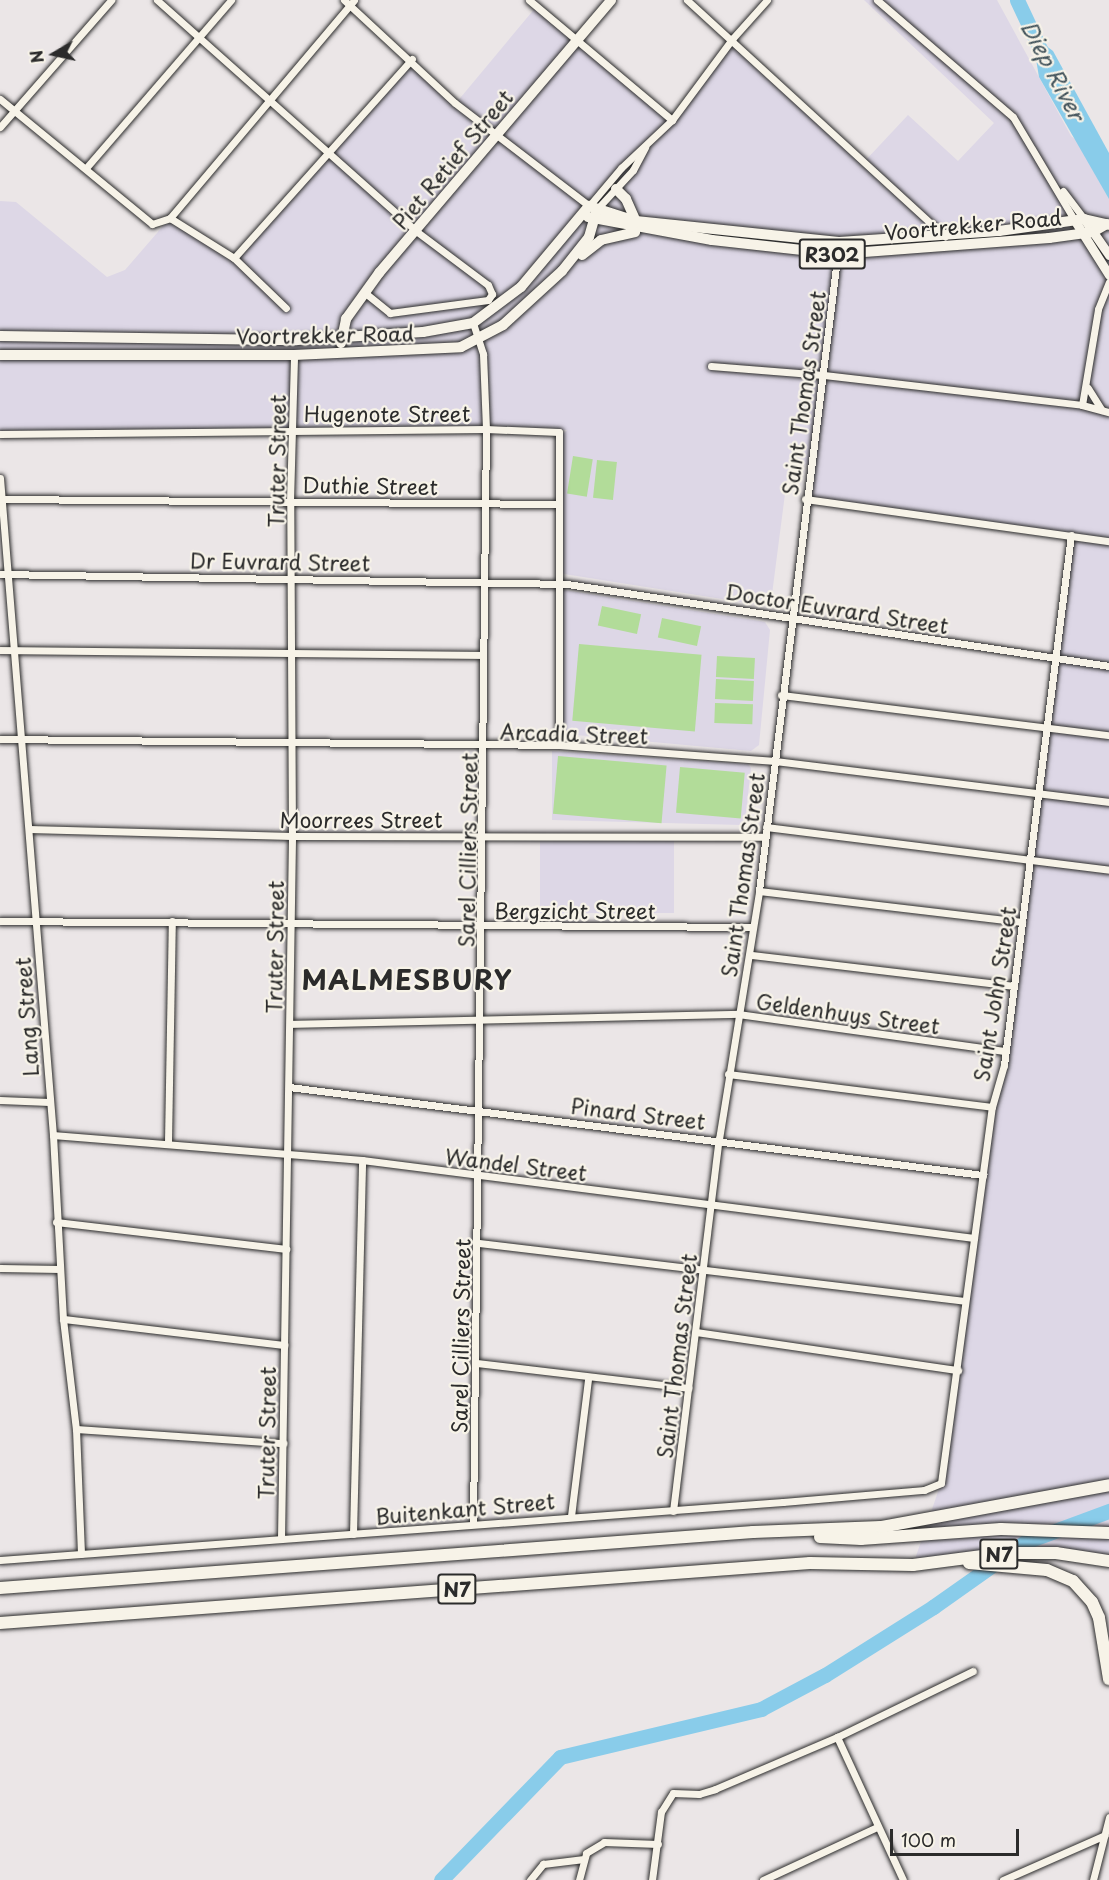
<!DOCTYPE html>
<style>
body{margin:0}
#map{position:relative;width:1109px;height:1880px;overflow:hidden;background:#ebe6e7;font-family:"Playpen Sans",sans-serif}
div>[style]{position:absolute}
[style*='--x']{left:calc(var(--x)*1px);top:calc(var(--y)*1px);width:calc(var(--w)*1px);rotate:calc(var(--a)*1deg)}
.built>*{inset:0;background:#ddd7e6;transform-origin:0 0}
.green>*{inset:0;background:#b2dc99;transform-origin:0 0}
.water>*{inset:0;background:#89ccea}
.river>*{height:15px;margin:-7.5px;padding:0 7.5px;transform-origin:7.5px;border-radius:7.5px;background:#89ccea}
.roads{filter:drop-shadow(0 0 2px #2b2b2b) drop-shadow(0 0 2px #2b2b2b)}
.minor>*{height:7px;margin:-3.5px;padding:0 3.5px;transform-origin:3.5px;border-radius:3.5px;background:#f7f3e8}
.secondary>*{height:9px;margin:-4.5px;padding:0 4.5px;transform-origin:4.5px;border-radius:4.5px;background:#f7f3e8}
.primary>*{height:10px;margin:-5px;padding:0 5px;transform-origin:5px;border-radius:5px;background:#f7f3e8}
.motorway>*{height:12px;margin:-6px;padding:0 6px;transform-origin:6px;border-radius:6px;background:#f7f3e8}
span{translate:-50% -50%;white-space:nowrap;text-align:center;line-height:1.15;-webkit-text-stroke:4.5px #f7f3e8;paint-order:stroke}
.shield-label span{padding:2px 4px;background:#f7f3e8;border:2px solid;border-radius:4px;-webkit-text-stroke-width:0}
.shield-label{font-size:20px;color:#2b2b2b;font-weight:700}
.street-label{font-size:21px;color:#2b2b2b}
.water-label{font-size:22px;color:#42535b;font-style:italic}
.district-label{font-size:27px;color:#2b2b2b;font-weight:700;letter-spacing:1.5px}
.north{position:absolute;left:24px;top:24px;width:60px;height:60px;-webkit-text-stroke:4px #f7f3e8;paint-order:stroke;rotate:261deg;font-size:16px;font-weight:700;line-height:24px;text-align:center;color:#2b2b2b}
.north::after{content:'';display:block;margin:auto;width:21px;height:27px;background:#2b2b2b;clip-path:polygon(50% 0,100% 100%,50% 72%,0 100%)}
.scale{position:absolute;left:890px;top:1829px;width:129px;height:27px;box-sizing:border-box;border:3px solid #2b2b2b;border-top:0;padding-left:8px;font-size:18px;line-height:21px;white-space:nowrap;color:#2b2b2b;-webkit-text-stroke:4px #f7f3e8;paint-order:stroke}
</style>
<div id="map">
<div class="built">
<i style="clip-path:polygon(864px 0,997px 0,1071px 136px,1109px 167px,1109px 1561px,1056px 1553px,913px 1565px,943px 1477px,992px 1107px,1004px 1065px,1071px 535px,805px 499px,811px 465px,789px 463px,771px 602px,760px 605px,564px 574px,558px 567px,561px 436px,567px 430px,0 434px,0 201px,16px 202px,107px 277px,125px 270px,170px 218px,234px 257px,412px 59px,456px 103px,536px 7px,671px 120px,733px 38px,864px 162px,908px 115px,958px 161px,994px 123px)"></i>
<i style="clip-path:polygon(564px 590px,765px 622px,770px 630px,759px 745px,751px 751px,565px 734px,557px 721px,558px 596px)"></i>
<i style="clip-path:polygon(552px 751px,748px 764px,751px 768px,745px 821px,741px 825px,552px 820px)"></i>
<i style="left:540px;top:839px;width:134px;height:74px"></i>
</div>
<div class="green">
<i style="left:573px;top:456px;width:20px;height:38px;rotate:9deg"></i>
<i style="left:597px;top:460px;width:20px;height:38px;rotate:6deg"></i>
<i style="left:602px;top:606px;width:40px;height:20px;rotate:12deg"></i>
<i style="left:662px;top:618px;width:40px;height:20px;rotate:12deg"></i>
<i style="left:579px;top:644px;width:123px;height:77px;rotate:5deg"></i>
<i style="left:717px;top:656px;width:38px;height:21px;rotate:3deg"></i>
<i style="left:716px;top:679px;width:38px;height:20px;rotate:3deg"></i>
<i style="left:715px;top:703px;width:38px;height:20px;rotate:2deg"></i>
<i style="left:558px;top:756px;width:109px;height:58px;rotate:5deg"></i>
<i style="left:680px;top:767px;width:65px;height:46px;rotate:5deg"></i>
</div>
<div class="water">
<i style="clip-path:polygon(1032px 35px,1053px 51px,1109px 153px,1109px 199px,1039px 77px)"></i>
</div>
<div class="river">
<i style="--x:1017;--y:0;--w:56;--a:64.8"></i>
<i style="--x:441;--y:1880;--w:171;--a:-45.9"></i>
<i style="--x:560;--y:1757;--w:207;--a:-13.4"></i>
<i style="--x:761;--y:1709;--w:72;--a:-28"></i>
<i style="--x:825;--y:1675;--w:128;--a:-32.2"></i>
<i style="--x:933;--y:1607;--w:113;--a:-35.2"></i>
<i style="--x:1025;--y:1542;--w:90;--a:-20.3"></i>
</div>
<div class="roads">
<div class="minor">
<i style="--x:157;--y:0;--w:347;--a:41.7"></i>
<i style="--x:416;--y:231;--w:90;--a:36.9"></i>
<i style="--x:488;--y:285;--w:10;--a:66"></i>
<i style="--x:492;--y:294;--w:7;--a:124"></i>
<i style="--x:488;--y:300;--w:99;--a:172.4"></i>
<i style="--x:390;--y:313;--w:33;--a:-141"></i>
<i style="--x:344;--y:0;--w:151;--a:42.9"></i>
<i style="--x:455;--y:103;--w:169;--a:37.5"></i>
<i style="--x:589;--y:206;--w:50;--a:-49.9"></i>
<i style="--x:621;--y:168;--w:70;--a:-43.3"></i>
<i style="--x:672;--y:120;--w:102;--a:-53.4"></i>
<i style="--x:733;--y:38;--w:51;--a:-48.2"></i>
<i style="--x:529;--y:0;--w:187;--a:40"></i>
<i style="--x:687;--y:0;--w:350;--a:42.5"></i>
<i style="--x:877;--y:0;--w:179;--a:40.7"></i>
<i style="--x:1013;--y:117;--w:121;--a:59.2"></i>
<i style="--x:0;--y:99;--w:197;--a:39.4"></i>
<i style="--x:152;--y:224;--w:19;--a:-18"></i>
<i style="--x:0;--y:127;--w:169;--a:-48.8"></i>
<i style="--x:86;--y:168;--w:222;--a:-49.2"></i>
<i style="--x:1063;--y:191;--w:35;--a:53"></i>
<i style="--x:597;--y:209;--w:53;--a:-47.3"></i>
<i style="--x:633;--y:170;--w:26;--a:-62"></i>
<i style="--x:170;--y:218;--w:285;--a:-49.8"></i>
<i style="--x:170;--y:218;--w:75;--a:32"></i>
<i style="--x:234;--y:258;--w:72;--a:43.9"></i>
<i style="--x:234;--y:258;--w:267;--a:-48.2"></i>
<i style="--x:473;--y:323;--w:33;--a:72"></i>
<i style="--x:483;--y:354;--w:75;--a:87.7"></i>
<i style="--x:486;--y:429;--w:1094;--a:90.68"></i>
<i style="--x:711;--y:366;--w:113;--a:4.6"></i>
<i style="--x:824;--y:375;--w:260;--a:6.6"></i>
<i style="--x:1082;--y:405;--w:28;--a:15"></i>
<i style="--x:1088;--y:388;--w:26;--a:58"></i>
<i style="--x:1082;--y:405;--w:97;--a:-80.5"></i>
<i style="--x:1098;--y:309;--w:29;--a:-68"></i>
<i style="--x:0;--y:434;--w:486;--a:-0.6"></i>
<i style="--x:486;--y:429;--w:73;--a:2.4"></i>
<i style="--x:559;--y:432;--w:313;--a:90"></i>
<i style="--x:0;--y:478;--w:659;--a:85.39"></i>
<i style="--x:53;--y:1135;--w:184;--a:86.9"></i>
<i style="--x:63;--y:1319;--w:111;--a:83.3"></i>
<i style="--x:76;--y:1429;--w:125;--a:87.7"></i>
<i style="--x:2;--y:499;--w:556;--a:0.52"></i>
<i style="--x:805;--y:499;--w:307;--a:7.9"></i>
<i style="--x:0;--y:574;--w:567;--a:1.01"></i>
<i style="--x:567;--y:584;--w:548;--a:8.6"></i>
<i style="--x:0;--y:650;--w:483;--a:0.6"></i>
<i style="--x:781;--y:695;--w:330;--a:7"></i>
<i style="--x:0;--y:739;--w:559;--a:0.61"></i>
<i style="--x:559;--y:745;--w:217;--a:4.2"></i>
<i style="--x:775;--y:761;--w:337;--a:7"></i>
<i style="--x:766;--y:827;--w:346;--a:7.1"></i>
<i style="--x:29;--y:829;--w:263;--a:1.5"></i>
<i style="--x:292;--y:836;--w:473;--a:0.1"></i>
<i style="--x:759;--y:891;--w:265;--a:6.7"></i>
<i style="--x:0;--y:921;--w:753;--a:0.46"></i>
<i style="--x:751;--y:955;--w:264;--a:6.7"></i>
<i style="--x:290;--y:1024;--w:448;--a:-1.3"></i>
<i style="--x:738;--y:1014;--w:269;--a:7.9"></i>
<i style="--x:728;--y:1074;--w:266;--a:7.1"></i>
<i style="--x:289;--y:1087;--w:700;--a:7.23"></i>
<i style="--x:0;--y:1100;--w:49;--a:2.3"></i>
<i style="--x:53;--y:1135;--w:310;--a:4.6"></i>
<i style="--x:362;--y:1160;--w:617;--a:7.26"></i>
<i style="--x:168;--y:1142;--w:221;--a:-89"></i>
<i style="--x:56;--y:1222;--w:232;--a:6.7"></i>
<i style="--x:479;--y:1243;--w:489;--a:6.8"></i>
<i style="--x:0;--y:1268;--w:60;--a:1"></i>
<i style="--x:63;--y:1319;--w:223;--a:6.7"></i>
<i style="--x:696;--y:1332;--w:265;--a:8.3"></i>
<i style="--x:476;--y:1363;--w:214;--a:6.7"></i>
<i style="--x:76;--y:1429;--w:208;--a:3.9"></i>
<i style="--x:673;--y:1511;--w:375;--a:-83"></i>
<i style="--x:719;--y:1139;--w:251;--a:-80.8"></i>
<i style="--x:759;--y:891;--w:654;--a:-82.97"></i>
<i style="--x:571;--y:1516;--w:138;--a:-82.9"></i>
<i style="--x:353;--y:1534;--w:374;--a:-88.6"></i>
<i style="--x:281;--y:1539;--w:703;--a:-89.1"></i>
<i style="--x:292;--y:836;--w:335;--a:-90.3"></i>
<i style="--x:290;--y:501;--w:146;--a:-88.4"></i>
<i style="--x:0;--y:1560;--w:785;--a:-4.24"></i>
<i style="--x:783;--y:1502;--w:142;--a:-4.9"></i>
<i style="--x:924;--y:1490;--w:18;--a:-22"></i>
<i style="--x:941;--y:1483;--w:379;--a:-82.3"></i>
<i style="--x:992;--y:1107;--w:44;--a:-74.1"></i>
<i style="--x:1004;--y:1065;--w:534;--a:-82.8"></i>
<i style="--x:837;--y:1737;--w:157;--a:65.2"></i>
<i style="--x:530;--y:1880;--w:21;--a:-51"></i>
<i style="--x:543;--y:1864;--w:39;--a:-7"></i>
<i style="--x:579;--y:1880;--w:28;--a:-75"></i>
<i style="--x:586;--y:1853;--w:21;--a:-31"></i>
<i style="--x:604;--y:1842;--w:54;--a:2.1"></i>
<i style="--x:652;--y:1880;--w:69;--a:-82.5"></i>
<i style="--x:661;--y:1812;--w:22;--a:-58"></i>
<i style="--x:673;--y:1793;--w:26;--a:2"></i>
<i style="--x:699;--y:1794;--w:17;--a:-17"></i>
<i style="--x:715;--y:1789;--w:133;--a:-23.1"></i>
<i style="--x:837;--y:1737;--w:151;--a:-25.9"></i>
<i style="--x:763;--y:1880;--w:126;--a:-24.9"></i>
<i style="--x:1003;--y:1880;--w:111;--a:-23.8"></i>
<i style="--x:1093;--y:1880;--w:65;--a:-75.7"></i>
</div>
<div class="secondary">
<i style="--x:1084;--y:219;--w:44;--a:55.2"></i>
<i style="--x:1075;--y:221;--w:64;--a:57.8"></i>
</div>
<div class="primary">
<i style="--x:616;--y:189;--w:14;--a:45"></i>
<i style="--x:626;--y:199;--w:24;--a:66"></i>
<i style="--x:588;--y:217;--w:126;--a:10.5"></i>
<i style="--x:712;--y:240;--w:127;--a:6.3"></i>
<i style="--x:838;--y:254;--w:212;--a:-4.3"></i>
<i style="--x:1049;--y:238;--w:44;--a:-7.8"></i>
<i style="--x:1093;--y:232;--w:16;--a:-30"></i>
<i style="--x:582;--y:255;--w:24;--a:-38"></i>
<i style="--x:601;--y:240;--w:35;--a:-13"></i>
<i style="--x:0;--y:336;--w:297;--a:0.8"></i>
<i style="--x:297;--y:340;--w:126;--a:-3.6"></i>
<i style="--x:423;--y:332;--w:51;--a:-10.2"></i>
<i style="--x:473;--y:323;--w:60;--a:-36.9"></i>
<i style="--x:521;--y:287;--w:106;--a:-50"></i>
<i style="--x:589;--y:206;--w:49;--a:17.7"></i>
<i style="--x:636;--y:221;--w:204;--a:5.9"></i>
<i style="--x:839;--y:242;--w:160;--a:-3.9"></i>
<i style="--x:999;--y:231;--w:86;--a:-8"></i>
<i style="--x:1084;--y:219;--w:26;--a:13"></i>
<i style="--x:341;--y:343;--w:25;--a:-78"></i>
<i style="--x:346;--y:319;--w:57;--a:-54.3"></i>
<i style="--x:379;--y:273;--w:358;--a:-49.6"></i>
<i style="--x:0;--y:355;--w:294;--a:0"></i>
<i style="--x:294;--y:355;--w:167;--a:-2.7"></i>
<i style="--x:461;--y:347;--w:47;--a:-27.6"></i>
<i style="--x:503;--y:325;--w:80;--a:-42.5"></i>
<i style="--x:562;--y:271;--w:43;--a:-51.5"></i>
<i style="--x:589;--y:237;--w:29;--a:-74"></i>
</div>
<div class="motorway">
<i style="--x:820;--y:1537;--w:41;--a:2.8"></i>
<i style="--x:861;--y:1539;--w:140;--a:-4.1"></i>
<i style="--x:1001;--y:1529;--w:108;--a:2.1"></i>
<i style="--x:969;--y:1563;--w:78;--a:5.1"></i>
<i style="--x:1047;--y:1570;--w:28;--a:23"></i>
<i style="--x:1073;--y:1581;--w:28;--a:48"></i>
<i style="--x:1092;--y:1602;--w:17;--a:66"></i>
<i style="--x:1099;--y:1618;--w:62;--a:80.7"></i>
<i style="--x:0;--y:1588;--w:755;--a:-4.25"></i>
<i style="--x:753;--y:1532;--w:128;--a:-2.2"></i>
<i style="--x:881;--y:1527;--w:232;--a:-10.4"></i>
<i style="--x:0;--y:1623;--w:812;--a:-4.24"></i>
<i style="--x:810;--y:1563;--w:103;--a:1.1"></i>
<i style="--x:913;--y:1565;--w:93;--a:-7.4"></i>
<i style="--x:1005;--y:1553;--w:51;--a:0"></i>
<i style="--x:1056;--y:1553;--w:54;--a:8.6"></i>
</div>
</div>
<div class="shield-label">
<span style="left:832px;top:254px">R302</span>
<span style="left:999px;top:1554px">N7</span>
<span style="left:457px;top:1589px">N7</span>
</div>
<div class="street-label">
<span style="left:452px;top:159px;rotate:-50deg">Piet Retief Street</span>
<span style="left:973px;top:224px;rotate:-5deg">Voortrekker Road</span>
<span style="left:325px;top:334px;rotate:-1deg">Voortrekker Road</span>
<span style="left:803px;top:393px;rotate:-82deg">Saint Thomas Street</span>
<span style="left:387px;top:413px">Hugenote Street</span>
<span style="left:276px;top:461px;rotate:-89deg">Truter Street</span>
<span style="left:370px;top:485px;rotate:1deg">Duthie Street</span>
<span style="left:280px;top:561px;rotate:1deg">Dr Euvrard Street</span>
<span style="left:837px;top:608px;rotate:9deg">Doctor Euvrard Street</span>
<span style="left:574px;top:733px;rotate:2deg">Arcadia Street</span>
<span style="left:361px;top:819px">Moorrees Street</span>
<span style="left:467px;top:850px;rotate:-89deg">Sarel Cilliers Street</span>
<span style="left:742px;top:875px;rotate:-82deg">Saint Thomas Street</span>
<span style="left:575px;top:910px">Bergzicht Street</span>
<span style="left:274px;top:947px;rotate:-89deg">Truter Street</span>
<span style="left:994px;top:994px;rotate:-81deg">Saint John Street</span>
<span style="left:848px;top:1013px;rotate:8deg">Geldenhuys Street</span>
<span style="left:26px;top:1017px;rotate:-94deg">Lang Street</span>
<span style="left:638px;top:1113px;rotate:7deg">Pinard Street</span>
<span style="left:516px;top:1164px;rotate:7deg">Wandel Street</span>
<span style="left:460px;top:1336px;rotate:-89deg">Sarel Cilliers Street</span>
<span style="left:676px;top:1356px;rotate:-83deg">Saint Thomas Street</span>
<span style="left:266px;top:1433px;rotate:-89deg">Truter Street</span>
<span style="left:465px;top:1508px;rotate:-5deg">Buitenkant Street</span>
</div>
<div class="water-label">
<span style="left:1054px;top:70px;rotate:62deg">Diep River</span>
</div>
<div class="district-label">
<span style="left:407px;top:979px">MALMESBURY</span>
</div>
<div class="north">N</div>
<div class="scale">100 m</div>
</div>
